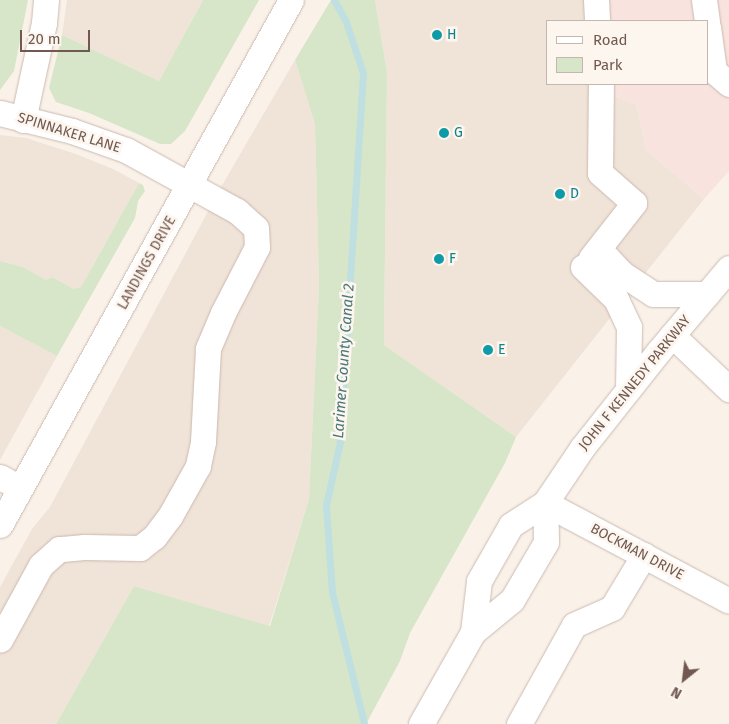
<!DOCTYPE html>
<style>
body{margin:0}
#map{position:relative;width:729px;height:724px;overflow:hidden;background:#faf2e9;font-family:"Fira Sans",sans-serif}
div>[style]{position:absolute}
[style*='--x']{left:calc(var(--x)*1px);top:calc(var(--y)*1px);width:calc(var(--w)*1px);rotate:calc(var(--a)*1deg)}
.residential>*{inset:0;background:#f0e3d8}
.commercial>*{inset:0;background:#f8e3de}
.green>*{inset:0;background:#d7e6c9}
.stream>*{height:7px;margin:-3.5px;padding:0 3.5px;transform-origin:3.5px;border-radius:3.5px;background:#c0dfe1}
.roads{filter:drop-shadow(0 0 1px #cbb9b0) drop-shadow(0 0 1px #cbb9b0)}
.minor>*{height:25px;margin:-12.5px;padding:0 12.5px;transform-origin:12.5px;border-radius:12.5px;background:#fff}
.dots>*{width:14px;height:14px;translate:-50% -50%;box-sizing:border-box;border:2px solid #fdf6ef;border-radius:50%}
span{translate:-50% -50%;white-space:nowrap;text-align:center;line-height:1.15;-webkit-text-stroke:5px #fdf6ef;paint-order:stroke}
.culture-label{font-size:14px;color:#0d838f}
.left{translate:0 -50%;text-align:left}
.street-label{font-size:14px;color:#715850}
.water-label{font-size:15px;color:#49777b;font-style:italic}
.legend{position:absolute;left:546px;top:20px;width:162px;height:65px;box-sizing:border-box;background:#fdf6ef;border:1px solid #c5b7af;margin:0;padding:6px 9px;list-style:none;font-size:15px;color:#715850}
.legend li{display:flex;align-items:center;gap:10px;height:25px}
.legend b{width:25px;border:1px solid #c5b7af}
.north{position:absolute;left:659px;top:654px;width:50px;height:50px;-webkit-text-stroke:4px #fdf6ef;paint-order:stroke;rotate:209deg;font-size:14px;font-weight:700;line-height:20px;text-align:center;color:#715850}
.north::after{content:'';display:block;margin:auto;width:18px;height:22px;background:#715850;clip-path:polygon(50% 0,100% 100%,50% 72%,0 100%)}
.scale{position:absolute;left:20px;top:30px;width:70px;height:22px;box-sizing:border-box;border:2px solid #715850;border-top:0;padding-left:6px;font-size:15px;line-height:18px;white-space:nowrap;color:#715850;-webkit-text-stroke:4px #fdf6ef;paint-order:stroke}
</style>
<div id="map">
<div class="residential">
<i style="clip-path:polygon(67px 0,203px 0,159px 81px,62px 35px)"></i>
<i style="clip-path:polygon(375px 0,603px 0,605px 21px,548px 21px,548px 84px,610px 84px,612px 96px,636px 104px,646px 150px,704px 199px,516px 437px,384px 345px,387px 72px)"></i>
<i style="clip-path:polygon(295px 60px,315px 124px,319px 286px,309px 499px,269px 626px,134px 586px,56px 724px,0 724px,0 587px,32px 529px,50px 507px,221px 187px)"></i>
<i style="clip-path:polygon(0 135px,26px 138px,76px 154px,113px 169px,139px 183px,81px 287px,74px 289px,52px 277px,46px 280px,23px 267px,0 261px)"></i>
<i style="clip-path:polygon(0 326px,57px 356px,0 460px)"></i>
</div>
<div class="commercial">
<i style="clip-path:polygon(603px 0,729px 0,729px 171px,704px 199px,646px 150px,636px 104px,611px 96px,610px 84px,708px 84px,708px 21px,605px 21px)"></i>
</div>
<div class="green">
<i style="clip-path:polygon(0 0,28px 0,14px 71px,0 90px)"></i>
<i style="clip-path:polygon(203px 0,259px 0,185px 131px,171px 144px,160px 144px,89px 113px,56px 102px,49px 88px,62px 35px,159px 81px)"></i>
<i style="clip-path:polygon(331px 0,375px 0,387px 72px,384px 345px,516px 437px,505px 463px,410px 633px,400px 661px,366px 724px,56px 724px,134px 586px,270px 626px,309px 499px,319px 286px,315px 124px,295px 60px)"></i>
<i style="clip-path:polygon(139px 183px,143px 185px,145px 191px,138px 201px,135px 218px,57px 356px,0 326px,0 261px,23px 267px,46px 280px,52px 277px,74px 289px,81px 287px)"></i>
</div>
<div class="stream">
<i style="--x:334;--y:0;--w:25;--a:61"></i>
<i style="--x:346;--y:22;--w:54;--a:71.6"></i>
<i style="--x:363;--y:73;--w:370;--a:93.6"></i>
<i style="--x:340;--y:442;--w:65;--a:102.5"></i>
<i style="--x:326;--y:505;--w:87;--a:86.1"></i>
<i style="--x:332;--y:592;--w:135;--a:76.3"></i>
</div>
<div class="roads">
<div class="minor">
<i style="--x:596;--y:0;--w:21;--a:87"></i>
<i style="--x:704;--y:0;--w:21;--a:82"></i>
<i style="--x:708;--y:27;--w:44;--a:82.2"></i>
<i style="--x:714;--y:71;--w:20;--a:41"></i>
<i style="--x:0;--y:113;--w:74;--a:14"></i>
<i style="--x:72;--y:131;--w:57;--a:19.4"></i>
<i style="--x:126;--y:150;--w:127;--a:28.8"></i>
<i style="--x:237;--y:211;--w:25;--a:42"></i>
<i style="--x:256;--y:228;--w:19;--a:87"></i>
<i style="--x:257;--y:247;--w:74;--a:117.3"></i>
<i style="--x:223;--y:313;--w:39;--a:113"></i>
<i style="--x:208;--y:349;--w:93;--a:93.1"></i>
<i style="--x:203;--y:442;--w:25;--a:102"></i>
<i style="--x:198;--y:466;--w:57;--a:119.2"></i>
<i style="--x:170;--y:516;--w:26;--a:127"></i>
<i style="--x:154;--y:537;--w:18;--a:142"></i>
<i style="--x:140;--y:548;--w:56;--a:-179"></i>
<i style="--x:84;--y:547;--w:25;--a:175"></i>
<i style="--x:59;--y:549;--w:24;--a:138"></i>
<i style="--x:41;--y:565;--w:85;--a:118.7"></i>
<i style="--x:23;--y:120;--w:99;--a:-77.8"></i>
<i style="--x:44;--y:23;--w:23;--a:-85"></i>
<i style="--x:599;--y:249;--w:33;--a:47"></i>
<i style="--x:621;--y:273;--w:38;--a:33"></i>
<i style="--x:653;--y:294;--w:54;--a:0"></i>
<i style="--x:591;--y:258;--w:70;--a:-52"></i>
<i style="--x:634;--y:203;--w:45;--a:-138.6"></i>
<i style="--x:600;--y:173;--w:89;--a:-89.4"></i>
<i style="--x:583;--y:267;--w:46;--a:44.1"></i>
<i style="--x:616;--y:299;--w:31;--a:65"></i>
<i style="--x:629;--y:327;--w:62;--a:90.9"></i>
<i style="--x:672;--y:335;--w:79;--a:43.5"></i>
<i style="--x:0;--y:477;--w:23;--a:29"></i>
<i style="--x:545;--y:503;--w:208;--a:28"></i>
<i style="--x:0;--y:525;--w:600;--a:-61"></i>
<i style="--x:473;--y:632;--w:51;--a:-83.3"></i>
<i style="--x:479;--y:581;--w:64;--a:-60.3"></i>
<i style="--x:511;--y:525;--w:40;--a:-32.9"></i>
<i style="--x:545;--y:503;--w:66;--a:-56.1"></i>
<i style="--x:582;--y:448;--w:122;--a:-51.6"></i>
<i style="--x:658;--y:352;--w:110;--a:-49.8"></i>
<i style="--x:421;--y:724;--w:106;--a:-60.5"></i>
<i style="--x:473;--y:632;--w:50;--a:-39.4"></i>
<i style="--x:512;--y:600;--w:67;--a:-59.6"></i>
<i style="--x:546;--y:542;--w:39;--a:-91"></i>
<i style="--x:519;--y:724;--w:113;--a:-60.9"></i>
<i style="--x:574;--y:625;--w:42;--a:-24.1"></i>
<i style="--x:612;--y:608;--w:62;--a:-58.9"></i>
</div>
</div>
<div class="dots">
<i style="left:437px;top:35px;background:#0f9aa8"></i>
<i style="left:444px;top:133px;background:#0f9aa8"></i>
<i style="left:560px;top:194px;background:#0f9aa8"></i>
<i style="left:439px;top:259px;background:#0f9aa8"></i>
<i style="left:488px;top:350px;background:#0f9aa8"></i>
</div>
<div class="culture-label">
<span class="left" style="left:447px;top:35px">H</span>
<span class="left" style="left:454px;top:133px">G</span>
<span class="left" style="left:570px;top:194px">D</span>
<span class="left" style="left:449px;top:259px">F</span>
<span class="left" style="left:498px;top:350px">E</span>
</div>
<div class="street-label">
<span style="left:69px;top:133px;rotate:17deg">SPINNAKER LANE</span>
<span style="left:147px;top:263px;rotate:-61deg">LANDINGS DRIVE</span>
<span style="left:635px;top:383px;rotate:-51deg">JOHN F KENNEDY PARKWAY</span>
<span style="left:637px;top:552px;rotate:28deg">BOCKMAN DRIVE</span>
</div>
<div class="water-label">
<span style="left:344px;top:361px;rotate:-86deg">Larimer County Canal 2</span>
</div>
<ul class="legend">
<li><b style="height:6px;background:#fff"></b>Road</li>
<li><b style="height:14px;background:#d7e6c9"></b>Park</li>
</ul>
<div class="north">N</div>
<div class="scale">20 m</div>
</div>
